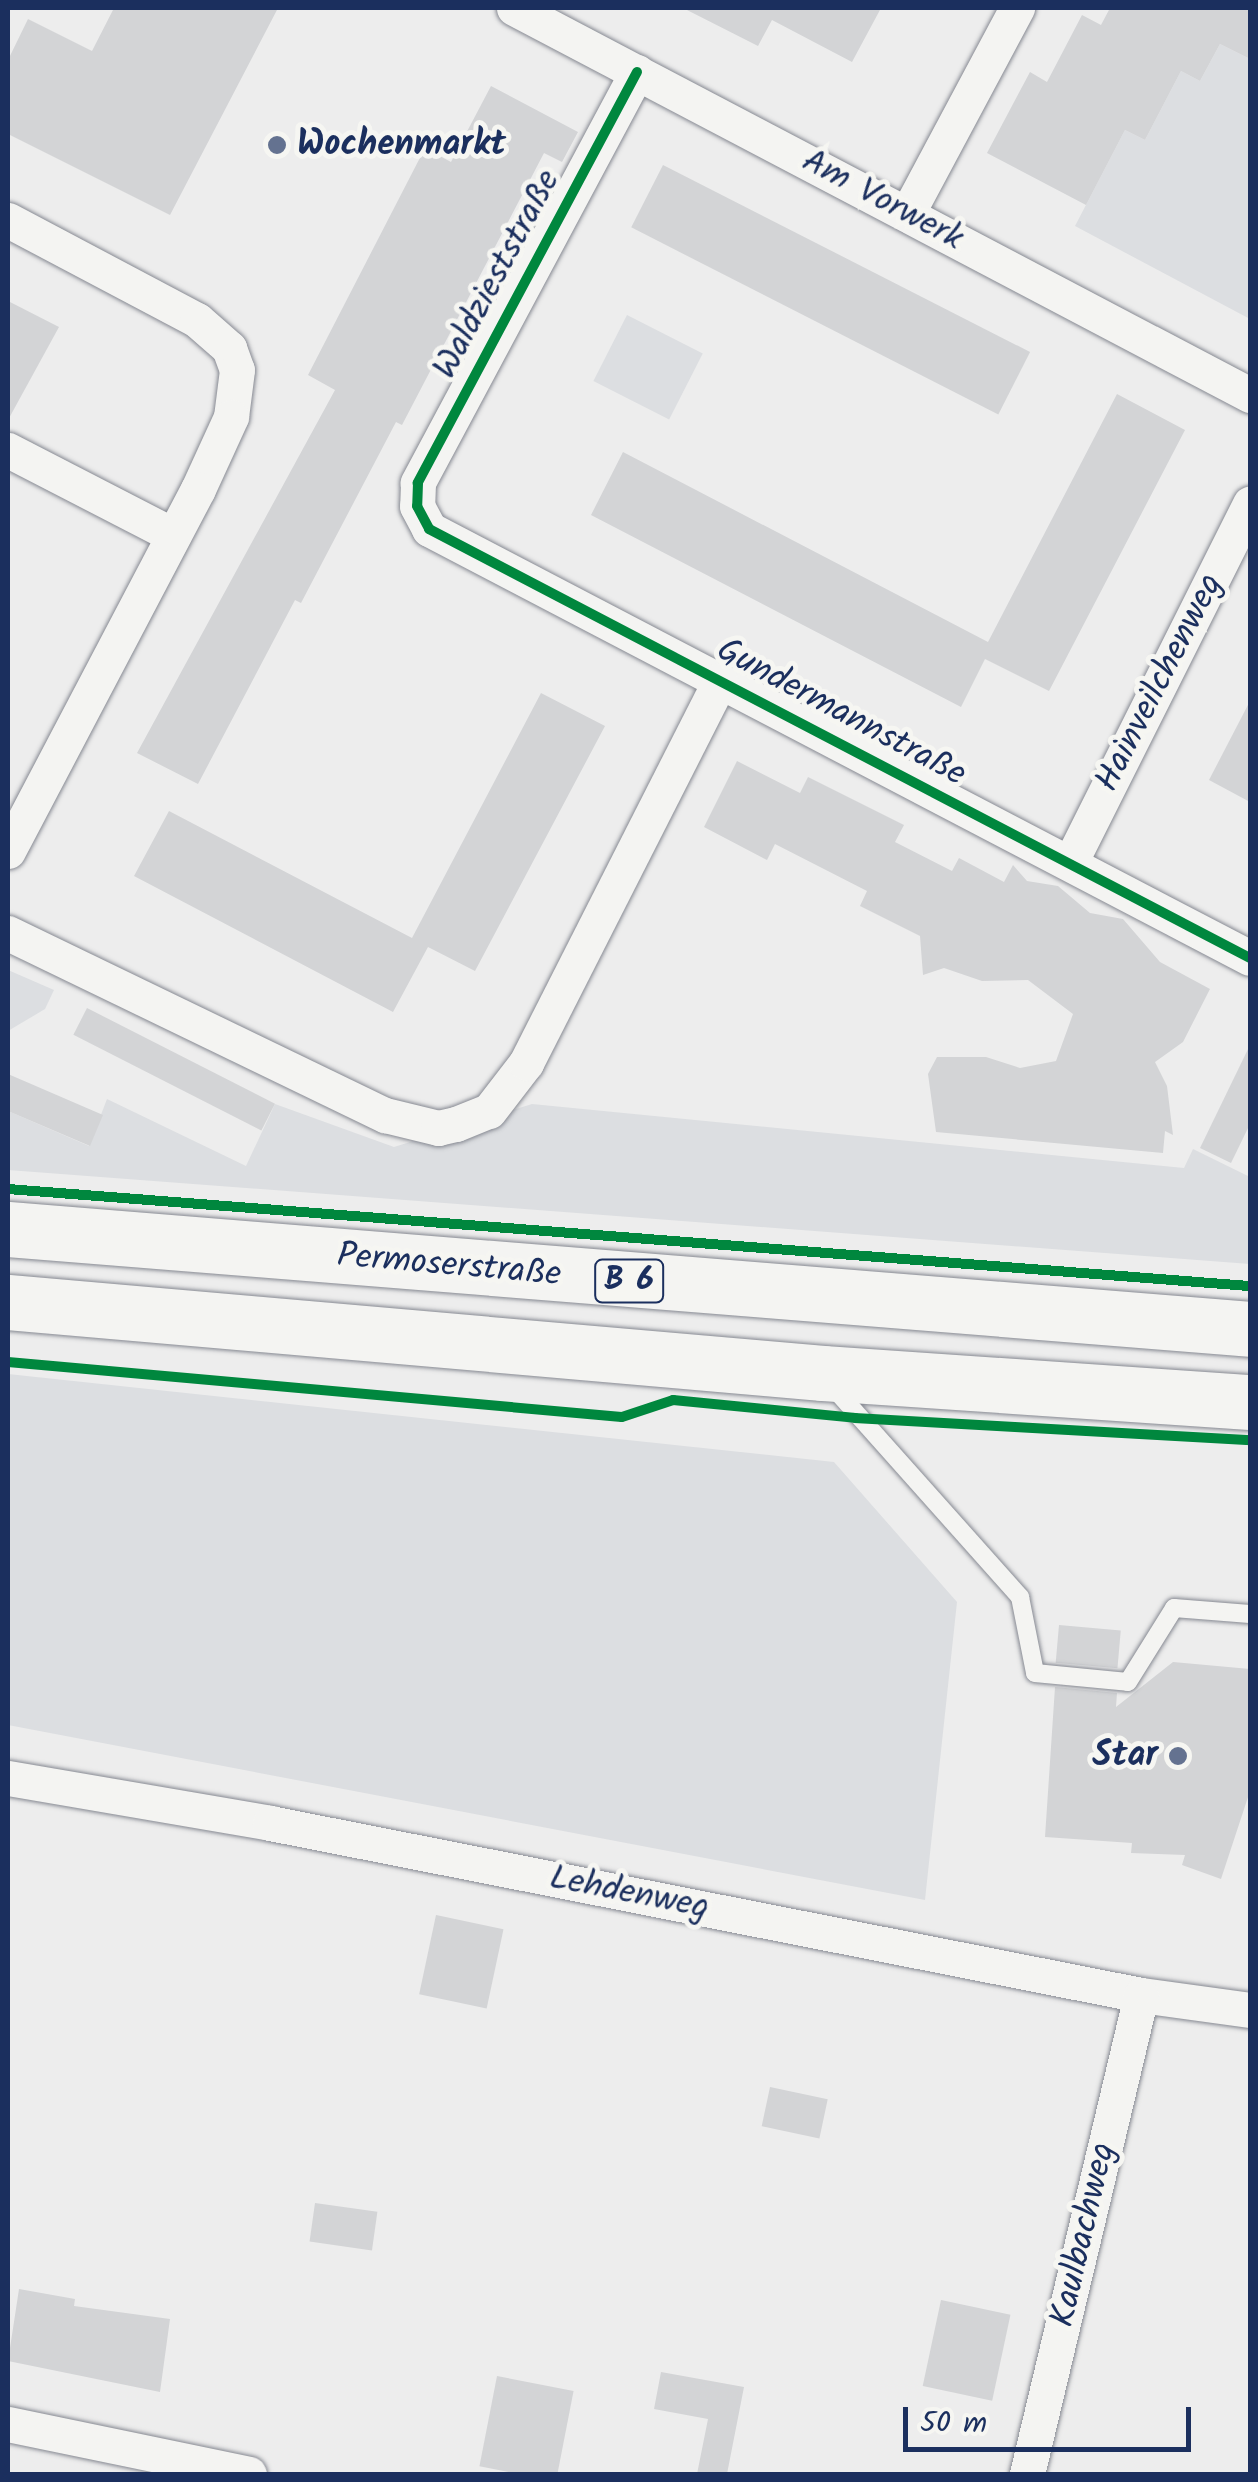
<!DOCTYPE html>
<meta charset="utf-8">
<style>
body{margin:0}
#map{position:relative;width:1258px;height:2482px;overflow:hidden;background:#ededed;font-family:Kalam,sans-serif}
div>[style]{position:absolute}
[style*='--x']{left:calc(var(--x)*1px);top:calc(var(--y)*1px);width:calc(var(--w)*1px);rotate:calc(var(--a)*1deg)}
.green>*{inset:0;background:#dcdee1;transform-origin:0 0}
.building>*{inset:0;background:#d3d4d6;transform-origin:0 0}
.roads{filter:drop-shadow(0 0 2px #868992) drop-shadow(0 0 2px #868992)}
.service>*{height:18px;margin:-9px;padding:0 9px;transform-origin:9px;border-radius:9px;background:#f4f4f2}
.minor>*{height:35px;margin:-17.5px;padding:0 17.5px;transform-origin:17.5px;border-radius:17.5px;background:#f4f4f2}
.primary>*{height:55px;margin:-27.5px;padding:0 27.5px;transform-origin:27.5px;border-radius:27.5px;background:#f4f4f2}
.cycleway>*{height:10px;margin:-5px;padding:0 5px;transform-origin:5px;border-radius:5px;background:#00873e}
.dots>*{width:28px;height:28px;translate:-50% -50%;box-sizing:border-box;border:5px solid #f6f6f2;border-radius:50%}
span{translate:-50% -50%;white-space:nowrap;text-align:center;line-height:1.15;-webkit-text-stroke:10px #f6f6f2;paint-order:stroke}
.shield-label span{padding:2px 8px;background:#f6f6f2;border:2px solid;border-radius:8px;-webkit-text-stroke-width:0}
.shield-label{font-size:32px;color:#1b2f5e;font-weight:700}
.poi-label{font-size:35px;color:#1b2f5e;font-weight:700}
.left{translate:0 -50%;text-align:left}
.right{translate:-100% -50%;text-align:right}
.street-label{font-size:35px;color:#1b2f5e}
.frame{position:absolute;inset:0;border:10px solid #1b2f5e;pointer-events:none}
.scale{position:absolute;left:903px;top:2407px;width:288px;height:45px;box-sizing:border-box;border:5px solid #1b2f5e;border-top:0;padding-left:12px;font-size:30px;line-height:35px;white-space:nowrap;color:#1b2f5e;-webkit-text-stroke:8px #f6f6f2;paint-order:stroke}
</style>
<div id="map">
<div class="green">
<i style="clip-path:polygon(1220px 44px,1250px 59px,1250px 319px,1075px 226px,1125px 130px,1145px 140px,1181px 71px,1200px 81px)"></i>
<i style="left:627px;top:315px;width:85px;height:74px;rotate:27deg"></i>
<i style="clip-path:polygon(8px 970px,54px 990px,45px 1009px,8px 1031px)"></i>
<i style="clip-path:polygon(107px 1099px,246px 1166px,275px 1104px,394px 1147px,532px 1104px,1184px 1168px,1193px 1149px,1250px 1177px,1250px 1264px,8px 1170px,8px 1111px,89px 1146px)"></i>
<i style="clip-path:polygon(8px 1374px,834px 1462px,957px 1602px,925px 1900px,8px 1725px)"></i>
</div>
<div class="building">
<i style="clip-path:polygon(114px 8px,278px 8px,170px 215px,8px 134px,8px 60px,28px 19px,92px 51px)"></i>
<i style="clip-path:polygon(683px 8px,881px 8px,852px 62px,772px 20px,758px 46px)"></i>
<i style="clip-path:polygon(1110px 8px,1250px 8px,1250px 59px,1220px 44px,1200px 81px,1181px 71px,1145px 140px,1125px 130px,1086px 205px,987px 153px,1030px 72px,1047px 82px,1082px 15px,1101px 25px)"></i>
<i style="clip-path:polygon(491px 86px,578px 132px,562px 162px,544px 153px,402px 425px,396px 422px,301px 603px,295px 600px,198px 784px,137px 753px,335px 390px,308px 375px,425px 148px,451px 162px)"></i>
<i style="left:663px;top:165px;width:412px;height:70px;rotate:27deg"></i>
<i style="clip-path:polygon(8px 301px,59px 327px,8px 420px)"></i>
<i style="clip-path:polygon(1117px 394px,1185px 430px,1049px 691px,985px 659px,961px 707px,591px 515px,623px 452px,988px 642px)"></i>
<i style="clip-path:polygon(541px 693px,605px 726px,475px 971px,428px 947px,393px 1012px,134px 876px,169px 811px,412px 938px)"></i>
<i style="clip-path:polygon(1250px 701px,1250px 802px,1209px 780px)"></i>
<i style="clip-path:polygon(737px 761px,800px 793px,808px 777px,904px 825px,895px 842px,952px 871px,959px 858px,1004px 882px,1013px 865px,1027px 881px,1058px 886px,1090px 913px,1123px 919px,1160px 962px,1210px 989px,1183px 1042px,1155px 1062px,1167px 1086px,1173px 1135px,1165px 1131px,1163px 1153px,936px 1132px,928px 1074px,937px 1057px,986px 1057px,1020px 1068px,1056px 1061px,1073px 1014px,1028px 980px,982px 981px,944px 968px,923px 975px,920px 936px,860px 906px,867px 891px,775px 844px,767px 860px,704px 827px)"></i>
<i style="left:87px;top:1008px;width:211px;height:30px;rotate:27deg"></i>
<i style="clip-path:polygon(1250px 1045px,1250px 1124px,1231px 1163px,1200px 1148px)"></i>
<i style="clip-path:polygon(8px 1074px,103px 1115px,90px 1146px,8px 1111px)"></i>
<i style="left:1059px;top:1625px;width:62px;height:38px;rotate:5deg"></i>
<i style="clip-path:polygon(1173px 1662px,1250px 1669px,1250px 1791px,1221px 1879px,1182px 1865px,1185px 1855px,1131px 1853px,1132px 1843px,1045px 1837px,1055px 1687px,1117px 1693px,1116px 1707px)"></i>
<i style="left:436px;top:1915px;width:69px;height:81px;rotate:12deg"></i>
<i style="left:770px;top:2087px;width:59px;height:40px;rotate:12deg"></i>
<i style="left:315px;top:2203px;width:63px;height:39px;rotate:8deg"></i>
<i style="clip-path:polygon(19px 2289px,75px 2299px,74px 2306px,170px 2319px,160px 2392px,8px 2361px)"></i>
<i style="left:941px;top:2300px;width:71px;height:88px;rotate:12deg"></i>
<i style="clip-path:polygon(661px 2372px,744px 2387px,727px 2474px,697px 2474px,708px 2419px,654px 2409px)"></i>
<i style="left:497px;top:2376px;width:78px;height:92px;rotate:11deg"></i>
</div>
<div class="roads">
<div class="service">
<i style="--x:832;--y:1386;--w:283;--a:48.3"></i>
<i style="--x:1020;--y:1597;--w:77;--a:78.8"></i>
<i style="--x:1035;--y:1673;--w:93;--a:5.5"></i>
<i style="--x:1128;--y:1682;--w:87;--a:-58.1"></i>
<i style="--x:1174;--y:1608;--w:76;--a:4.5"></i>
</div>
<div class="minor">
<i style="--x:514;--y:8;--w:832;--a:27.74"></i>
<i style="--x:637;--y:72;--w:466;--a:118.1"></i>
<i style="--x:418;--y:483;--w:23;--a:92"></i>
<i style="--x:417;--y:506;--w:26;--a:62"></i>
<i style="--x:429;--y:529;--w:926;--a:27.59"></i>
<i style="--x:907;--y:214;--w:234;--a:-61.9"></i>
<i style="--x:8;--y:220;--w:214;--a:27.9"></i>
<i style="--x:197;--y:320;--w:43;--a:41.2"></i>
<i style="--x:229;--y:348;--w:23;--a:70"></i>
<i style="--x:237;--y:370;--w:47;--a:97.3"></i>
<i style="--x:231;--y:417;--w:79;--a:114.6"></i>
<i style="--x:198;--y:489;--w:409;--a:117.7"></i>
<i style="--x:8;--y:450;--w:186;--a:27.3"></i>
<i style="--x:1070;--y:863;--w:402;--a:-63.4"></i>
<i style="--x:8;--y:933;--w:419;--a:25.8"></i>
<i style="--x:385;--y:1115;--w:55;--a:13.8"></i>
<i style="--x:438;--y:1128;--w:18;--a:-13"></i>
<i style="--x:456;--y:1124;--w:35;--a:-22"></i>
<i style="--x:489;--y:1111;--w:61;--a:-52.4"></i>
<i style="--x:526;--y:1063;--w:429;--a:-63.1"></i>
<i style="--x:8;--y:1778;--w:266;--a:9.7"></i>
<i style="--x:270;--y:1823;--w:888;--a:11.17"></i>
<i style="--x:1141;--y:1995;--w:110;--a:7.8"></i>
<i style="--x:8;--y:2424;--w:246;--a:11.7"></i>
<i style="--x:1027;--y:2474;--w:492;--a:-76.6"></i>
</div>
<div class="primary">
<i style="--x:8;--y:1229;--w:1246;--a:4.6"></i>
<i style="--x:8;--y:1302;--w:818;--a:4.98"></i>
<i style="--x:823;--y:1373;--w:428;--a:3.9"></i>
</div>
</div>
<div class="cycleway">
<i style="--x:637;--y:72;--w:466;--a:118.1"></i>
<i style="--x:418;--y:483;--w:23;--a:92"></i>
<i style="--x:417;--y:506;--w:26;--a:62"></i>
<i style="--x:429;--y:529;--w:926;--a:27.59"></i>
<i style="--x:8;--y:1189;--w:1246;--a:4.47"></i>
<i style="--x:8;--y:1362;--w:616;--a:5.12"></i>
<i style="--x:622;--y:1417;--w:54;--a:-18.4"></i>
<i style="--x:673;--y:1400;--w:183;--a:5.6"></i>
<i style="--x:855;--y:1418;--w:396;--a:3.2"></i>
</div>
<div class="dots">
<i style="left:277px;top:145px;background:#647290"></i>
<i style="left:1178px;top:1756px;background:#647290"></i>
</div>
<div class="shield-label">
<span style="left:629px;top:1281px">B 6</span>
</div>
<div class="poi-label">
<span class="left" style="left:297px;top:145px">Wochenmarkt</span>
<span class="right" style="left:1158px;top:1756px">Star</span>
</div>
<div class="street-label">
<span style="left:882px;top:201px;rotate:28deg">Am Vorwerk</span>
<span style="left:498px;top:275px;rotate:-62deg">Waldzieststraße</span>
<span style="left:1160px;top:683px;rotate:-63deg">Hainveilchenweg</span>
<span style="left:841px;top:713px;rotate:28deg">Gundermannstraße</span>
<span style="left:449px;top:1266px;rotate:5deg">Permoserstraße</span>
<span style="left:629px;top:1894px;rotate:11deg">Lehdenweg</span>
<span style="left:1084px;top:2235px;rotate:-77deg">Kaulbachweg</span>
</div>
<div class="frame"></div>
<div class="scale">50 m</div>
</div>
